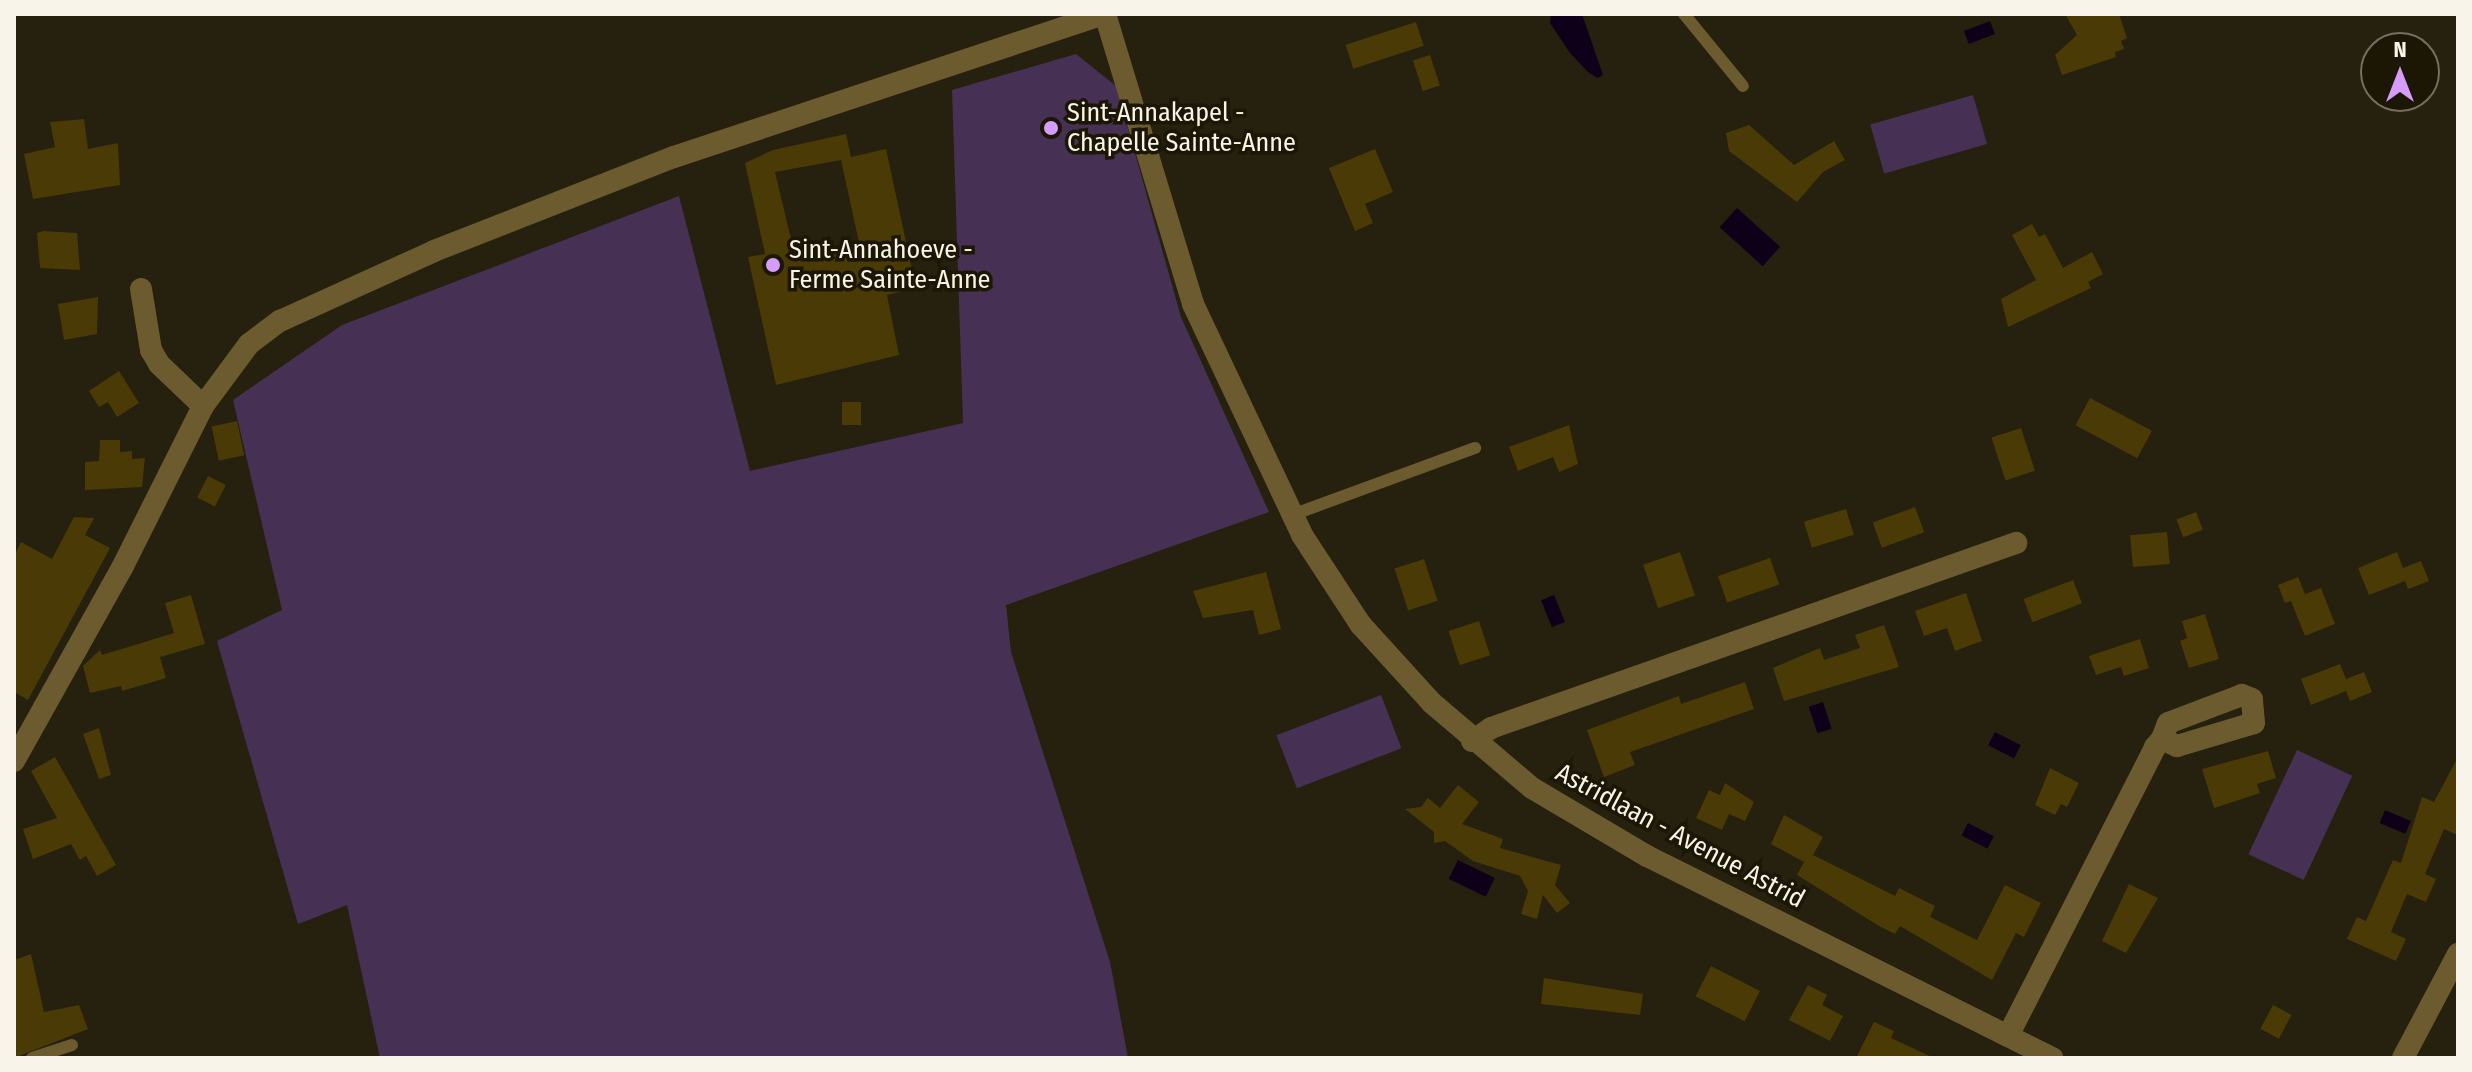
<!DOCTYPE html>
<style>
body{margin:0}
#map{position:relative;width:2472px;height:1072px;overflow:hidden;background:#26200e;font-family:"Fira Sans Condensed",sans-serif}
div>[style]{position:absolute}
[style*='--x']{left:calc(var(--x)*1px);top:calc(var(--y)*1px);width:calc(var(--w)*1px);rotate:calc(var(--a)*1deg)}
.green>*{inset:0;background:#463054;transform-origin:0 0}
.water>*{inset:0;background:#0f001a;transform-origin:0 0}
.building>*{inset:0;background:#4a3a05;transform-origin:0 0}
.service>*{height:12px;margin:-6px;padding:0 6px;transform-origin:6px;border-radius:6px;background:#6b5b2e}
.minor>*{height:22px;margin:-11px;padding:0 11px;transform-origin:11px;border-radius:11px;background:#6b5b2e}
.tertiary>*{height:22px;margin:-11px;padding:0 11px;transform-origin:11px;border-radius:11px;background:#6b5b2e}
.dots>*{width:22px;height:22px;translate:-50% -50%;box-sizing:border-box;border:4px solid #1c1605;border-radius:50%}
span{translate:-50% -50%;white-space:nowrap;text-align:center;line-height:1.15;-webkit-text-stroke:7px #1c1605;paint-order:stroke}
.poi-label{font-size:26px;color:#f9f4e9}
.left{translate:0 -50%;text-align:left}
.street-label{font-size:26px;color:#f9f4e9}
.frame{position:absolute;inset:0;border:16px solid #f9f4e9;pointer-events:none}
.north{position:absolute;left:2360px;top:32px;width:80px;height:80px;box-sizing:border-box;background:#1c1605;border:2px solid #746f60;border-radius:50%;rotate:0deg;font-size:22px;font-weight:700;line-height:32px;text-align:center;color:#f9f4e9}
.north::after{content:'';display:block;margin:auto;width:28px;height:36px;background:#d59cfb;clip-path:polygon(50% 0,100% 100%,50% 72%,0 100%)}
</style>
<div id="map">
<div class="green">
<i style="clip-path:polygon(1076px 54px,1116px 86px,1181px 317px,1269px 512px,1006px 605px,1011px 652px,1110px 962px,1128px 1058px,380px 1058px,347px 905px,298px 924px,217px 641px,282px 610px,233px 400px,342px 325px,679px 196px,750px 471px,963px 423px,952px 90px)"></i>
<i style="left:1973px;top:95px;width:51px;height:107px;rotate:74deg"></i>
<i style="left:1381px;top:695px;width:57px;height:112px;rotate:69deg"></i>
<i style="left:2297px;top:750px;width:61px;height:115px;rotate:25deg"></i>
</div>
<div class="water">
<i style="clip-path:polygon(1551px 14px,1582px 14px,1603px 75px,1598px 78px,1589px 73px,1570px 53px,1550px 23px)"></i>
<i style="left:1990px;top:21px;width:14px;height:28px;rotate:69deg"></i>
<i style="left:1737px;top:208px;width:58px;height:26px;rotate:42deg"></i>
<i style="left:1554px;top:595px;width:29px;height:14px;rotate:68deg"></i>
<i style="left:1823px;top:702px;width:28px;height:15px;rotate:72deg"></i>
<i style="left:1995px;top:732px;width:29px;height:15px;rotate:27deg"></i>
<i style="left:2385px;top:810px;width:28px;height:14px;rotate:23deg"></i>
<i style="left:1968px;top:823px;width:29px;height:14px;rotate:27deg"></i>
<i style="left:1458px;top:860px;width:41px;height:21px;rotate:26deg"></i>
</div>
<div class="building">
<i style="clip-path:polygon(2065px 14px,2119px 14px,2127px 38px,2121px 41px,2124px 49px,2115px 52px,2116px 57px,2062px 75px,2055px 55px,2077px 35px)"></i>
<i style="left:1416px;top:22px;width:25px;height:74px;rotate:72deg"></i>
<i style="left:1430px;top:55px;width:32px;height:18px;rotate:72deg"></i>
<i style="clip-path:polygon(84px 119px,88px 149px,118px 143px,120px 185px,33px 199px,24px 154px,55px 147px,50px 122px)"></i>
<i style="clip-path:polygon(1749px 125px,1794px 165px,1834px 141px,1845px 160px,1823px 172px,1797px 202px,1729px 151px,1726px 133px)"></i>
<i style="clip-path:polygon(evenodd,846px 134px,851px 157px,886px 149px,916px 288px,887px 295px,899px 355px,776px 385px,748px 257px,765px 254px,745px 163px,773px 150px,846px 134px,841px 160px,860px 247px,796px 260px,775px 172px,841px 160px)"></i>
<i style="clip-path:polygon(1375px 149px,1393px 192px,1365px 204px,1373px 223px,1355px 231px,1329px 168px)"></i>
<i style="clip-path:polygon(2032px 224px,2039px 237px,2045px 234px,2063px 268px,2092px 252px,2103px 274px,2088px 282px,2091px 288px,2008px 327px,2001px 299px,2036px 280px,2012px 235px)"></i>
<i style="clip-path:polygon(43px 231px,77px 233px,80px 270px,40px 268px,37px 233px)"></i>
<i style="clip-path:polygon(98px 297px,97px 334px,64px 340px,58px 304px)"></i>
<i style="clip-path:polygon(119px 371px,139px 403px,117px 417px,108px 402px,99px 407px,89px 391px)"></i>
<i style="left:2090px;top:398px;width:70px;height:31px;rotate:28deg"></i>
<i style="left:842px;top:402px;width:19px;height:23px"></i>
<i style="left:237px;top:421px;width:35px;height:26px;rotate:78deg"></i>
<i style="clip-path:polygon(1569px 425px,1578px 464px,1559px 472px,1553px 457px,1518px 471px,1509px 447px)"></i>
<i style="left:2021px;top:428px;width:45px;height:31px;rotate:72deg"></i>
<i style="clip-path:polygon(100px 440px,120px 440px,120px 452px,132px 451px,132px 459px,145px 458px,142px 487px,85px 490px,85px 462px,99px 461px)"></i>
<i style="left:208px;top:476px;width:20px;height:24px;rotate:27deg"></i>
<i style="left:1915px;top:507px;width:27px;height:45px;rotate:70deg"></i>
<i style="left:1846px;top:509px;width:27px;height:44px;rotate:73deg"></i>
<i style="left:2196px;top:512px;width:19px;height:21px;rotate:69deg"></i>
<i style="clip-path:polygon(74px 517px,94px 518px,85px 535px,110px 548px,28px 700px,14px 692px,14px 556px,21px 542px,52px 559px)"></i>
<i style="left:2167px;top:532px;width:32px;height:37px;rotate:85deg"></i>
<i style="left:1680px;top:552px;width:46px;height:39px;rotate:71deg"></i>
<i style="clip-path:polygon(2397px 552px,2403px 568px,2421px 561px,2429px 581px,2408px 589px,2405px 581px,2369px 595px,2358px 568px)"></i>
<i style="left:1770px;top:558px;width:28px;height:55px;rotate:71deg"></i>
<i style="left:1424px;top:559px;width:44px;height:31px;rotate:72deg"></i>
<i style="clip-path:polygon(1266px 572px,1281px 629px,1259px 635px,1253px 610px,1203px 618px,1193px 591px)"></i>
<i style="clip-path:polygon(2298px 577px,2305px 594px,2321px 588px,2335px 624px,2305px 636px,2291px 601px,2285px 603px,2278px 585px)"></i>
<i style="left:2073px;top:580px;width:25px;height:53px;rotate:69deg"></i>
<i style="clip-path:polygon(1966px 593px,1982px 641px,1955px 651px,1947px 628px,1924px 636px,1915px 611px)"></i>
<i style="clip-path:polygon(191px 595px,205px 644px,160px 657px,166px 678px,122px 691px,121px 686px,90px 693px,83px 666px,100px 650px,102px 655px,174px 633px,165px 603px)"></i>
<i style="clip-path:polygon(2205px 614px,2219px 659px,2189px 668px,2180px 641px,2187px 638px,2182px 621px)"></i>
<i style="left:1479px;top:621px;width:36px;height:32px;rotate:72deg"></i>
<i style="clip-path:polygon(1884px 625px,1899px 667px,1784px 701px,1773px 668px,1820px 648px,1824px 660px,1860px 648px,1855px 635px)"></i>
<i style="clip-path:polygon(2140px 639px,2149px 668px,2124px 676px,2121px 667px,2096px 675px,2089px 656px)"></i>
<i style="clip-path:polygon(2340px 664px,2346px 679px,2364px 672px,2372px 692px,2350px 701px,2346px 691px,2311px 705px,2301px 679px)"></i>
<i style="clip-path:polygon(1745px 682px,1754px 709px,1630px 752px,1635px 765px,1604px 777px,1587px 730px,1679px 696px,1681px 704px)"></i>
<i style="clip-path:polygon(99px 728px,111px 775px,99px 779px,83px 734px)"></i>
<i style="clip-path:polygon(2268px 751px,2276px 778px,2257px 784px,2260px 793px,2214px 808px,2202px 769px)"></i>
<i style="clip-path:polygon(55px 757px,116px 865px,97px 876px,86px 856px,80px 860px,71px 844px,33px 859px,23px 829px,57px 818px,31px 771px)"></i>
<i style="clip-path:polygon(2458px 757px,2458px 835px,2444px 829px,2425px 874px,2436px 879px,2426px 902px,2407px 894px,2391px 932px,2406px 939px,2396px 961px,2347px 939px,2357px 917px,2366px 921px,2393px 860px,2401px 863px,2422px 797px,2434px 802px)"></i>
<i style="clip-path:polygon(2050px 768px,2079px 783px,2067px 807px,2061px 804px,2055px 815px,2035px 805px)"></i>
<i style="clip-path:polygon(1725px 783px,1754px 802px,1745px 821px,1729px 814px,1722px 830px,1696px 818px,1709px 790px,1720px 795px)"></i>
<i style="clip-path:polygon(1458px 785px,1479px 802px,1462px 824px,1503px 839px,1500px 848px,1561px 865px,1555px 885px,1570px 903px,1557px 913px,1543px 895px,1537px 919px,1521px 914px,1528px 891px,1520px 876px,1473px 861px,1445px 841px,1434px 843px,1434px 832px,1405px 809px,1421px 807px,1428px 798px,1440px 808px)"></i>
<i style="clip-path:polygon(1784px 815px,1823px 837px,1813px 855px,1895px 896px,1899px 888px,1935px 906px,1930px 917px,1977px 940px,2005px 885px,2041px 903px,2024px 937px,2016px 933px,1992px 980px,1900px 926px,1895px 934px,1879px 926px,1797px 875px,1804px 862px,1771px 844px)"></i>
<i style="clip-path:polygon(2129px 884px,2158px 898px,2126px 953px,2102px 941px)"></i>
<i style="clip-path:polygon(31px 954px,44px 1012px,79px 1005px,88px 1029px,14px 1058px,14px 960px)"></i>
<i style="left:1711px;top:966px;width:55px;height:34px;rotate:27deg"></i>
<i style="clip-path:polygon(1544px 978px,1643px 994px,1640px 1015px,1541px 1004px)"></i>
<i style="clip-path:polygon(1808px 985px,1827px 995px,1822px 1005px,1843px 1016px,1830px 1041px,1789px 1020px)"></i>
<i style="left:2273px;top:1005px;width:21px;height:27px;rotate:28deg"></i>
<i style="clip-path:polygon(1874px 1022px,1894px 1031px,1891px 1038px,1934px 1058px,1856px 1058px)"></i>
</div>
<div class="service">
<i style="--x:1684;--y:14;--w:93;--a:50.7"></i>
<i style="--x:1292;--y:515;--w:195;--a:-20.1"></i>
<i style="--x:32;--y:1058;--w:42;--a:-18"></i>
</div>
<div class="minor">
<i style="--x:1105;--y:14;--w:303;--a:73.1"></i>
<i style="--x:1193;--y:304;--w:255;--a:64.7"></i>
<i style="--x:1302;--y:535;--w:108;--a:56.8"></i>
<i style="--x:1361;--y:625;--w:105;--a:47.7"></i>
<i style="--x:1432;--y:703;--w:131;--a:40.4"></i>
<i style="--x:1532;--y:788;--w:134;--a:30.6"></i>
<i style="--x:1647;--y:856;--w:453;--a:26.5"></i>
<i style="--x:141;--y:289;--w:62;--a:80.7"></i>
<i style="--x:151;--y:350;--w:16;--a:60"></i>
<i style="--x:159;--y:364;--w:61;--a:43.7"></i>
<i style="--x:1472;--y:741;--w:23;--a:-34"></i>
<i style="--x:1491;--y:728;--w:557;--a:-19.41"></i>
<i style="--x:2008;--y:1036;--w:324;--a:-63"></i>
<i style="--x:2155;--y:747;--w:11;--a:-49"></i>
<i style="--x:2162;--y:739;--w:17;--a:25"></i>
<i style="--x:2177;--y:746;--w:80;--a:-16.6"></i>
<i style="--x:2254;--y:723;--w:24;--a:-95"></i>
<i style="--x:2252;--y:699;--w:11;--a:-158"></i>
<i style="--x:2242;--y:695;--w:79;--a:159.3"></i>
<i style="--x:2168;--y:723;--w:17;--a:111"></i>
<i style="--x:2403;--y:1058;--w:118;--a:-62.1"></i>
</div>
<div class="tertiary">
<i style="--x:14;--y:761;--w:221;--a:-60.8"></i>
<i style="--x:122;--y:568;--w:181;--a:-63.4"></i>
<i style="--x:203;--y:406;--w:77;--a:-53.4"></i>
<i style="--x:249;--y:344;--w:39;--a:-37"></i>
<i style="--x:280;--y:321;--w:169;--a:-24.4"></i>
<i style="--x:434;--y:251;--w:258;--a:-21.4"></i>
<i style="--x:674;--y:157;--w:452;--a:-18.4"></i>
</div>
<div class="dots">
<i style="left:1051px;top:128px;background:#d59cfb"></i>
<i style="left:773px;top:265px;background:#d59cfb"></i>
</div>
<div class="poi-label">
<span class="left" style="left:1067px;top:128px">Sint-Annakapel -<br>Chapelle Sainte-Anne</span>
<span class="left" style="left:789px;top:265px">Sint-Annahoeve -<br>Ferme Sainte-Anne</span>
</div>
<div class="street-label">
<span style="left:1680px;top:836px;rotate:28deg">Astridlaan - Avenue Astrid</span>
</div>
<div class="frame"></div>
<div class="north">N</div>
</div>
